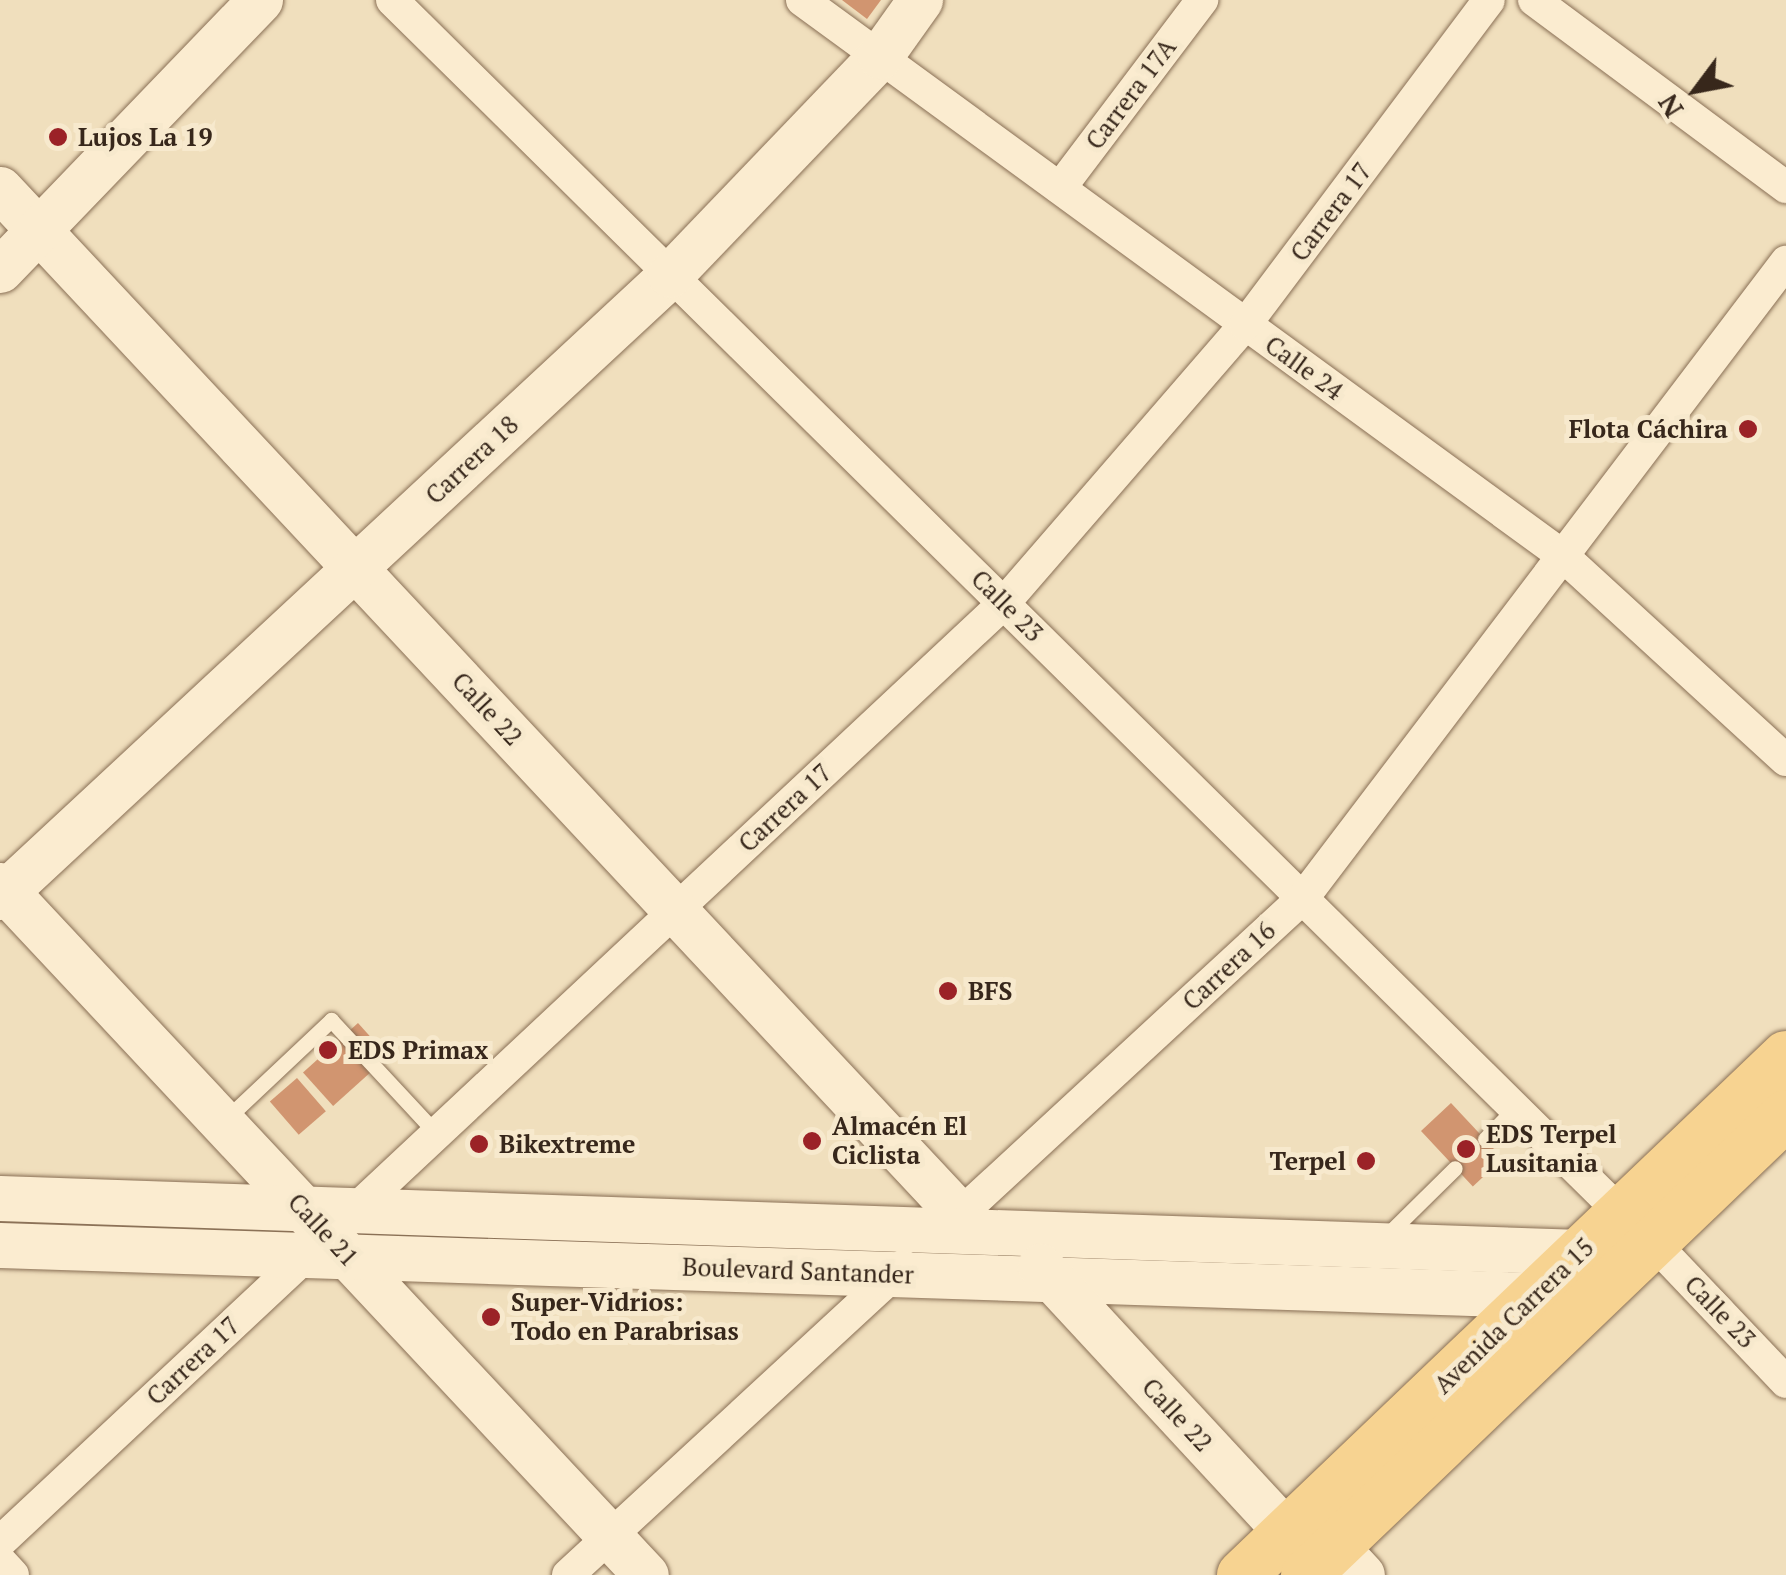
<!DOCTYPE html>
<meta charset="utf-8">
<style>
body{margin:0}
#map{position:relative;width:1786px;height:1575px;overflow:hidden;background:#f0dfbd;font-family:"PT Serif",serif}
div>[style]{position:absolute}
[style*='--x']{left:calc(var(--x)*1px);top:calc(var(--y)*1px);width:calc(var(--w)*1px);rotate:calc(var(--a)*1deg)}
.building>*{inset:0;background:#d19570;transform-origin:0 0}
.roads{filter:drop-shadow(0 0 2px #896f55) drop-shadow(0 0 2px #896f55)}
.lane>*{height:15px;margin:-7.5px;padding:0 7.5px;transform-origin:7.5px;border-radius:7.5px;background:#fbecd0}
.street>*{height:32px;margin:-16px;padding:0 16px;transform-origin:16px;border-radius:16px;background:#fbecd0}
.secondary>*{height:45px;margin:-22.5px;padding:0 22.5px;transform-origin:22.5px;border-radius:22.5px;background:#fbecd0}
.primary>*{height:50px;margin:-25px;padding:0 25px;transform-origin:25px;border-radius:25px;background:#f7d391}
.dots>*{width:28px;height:28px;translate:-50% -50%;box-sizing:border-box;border:5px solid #f7e9cd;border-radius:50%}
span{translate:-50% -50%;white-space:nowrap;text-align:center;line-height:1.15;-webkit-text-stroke:10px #f7e9cd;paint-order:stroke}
.street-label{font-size:25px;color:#37271b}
.poi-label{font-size:25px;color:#37271b;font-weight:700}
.left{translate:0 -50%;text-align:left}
.right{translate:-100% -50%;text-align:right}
.north{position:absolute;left:1646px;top:40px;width:100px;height:100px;-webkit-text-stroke:8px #f7e9cd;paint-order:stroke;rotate:238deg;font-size:28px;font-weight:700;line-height:40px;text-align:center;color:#37271b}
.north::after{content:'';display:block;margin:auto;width:35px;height:45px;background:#37271b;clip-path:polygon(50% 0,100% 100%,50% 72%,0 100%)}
</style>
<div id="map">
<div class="building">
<i style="clip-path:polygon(842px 0,881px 0,867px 19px)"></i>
<i style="left:358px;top:1023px;width:45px;height:74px;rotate:48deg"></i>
<i style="left:297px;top:1078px;width:44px;height:36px;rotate:49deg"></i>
<i style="left:1451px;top:1103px;width:76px;height:41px;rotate:47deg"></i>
</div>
<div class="roads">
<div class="lane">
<i style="--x:225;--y:1120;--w:146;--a:-43.3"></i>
<i style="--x:331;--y:1020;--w:156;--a:47.1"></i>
<i style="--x:1485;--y:1139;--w:43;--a:-45.9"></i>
<i style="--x:1387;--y:1235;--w:95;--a:-44.6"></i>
</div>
<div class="street">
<i style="--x:392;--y:0;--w:1727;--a:44.62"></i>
<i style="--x:802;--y:0;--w:942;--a:36.15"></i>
<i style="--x:1563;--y:556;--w:302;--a:42.5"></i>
<i style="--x:1534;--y:0;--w:314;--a:36.6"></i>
<i style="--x:1060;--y:188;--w:236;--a:-52.9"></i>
<i style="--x:943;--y:1230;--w:490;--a:-42.7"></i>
<i style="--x:1303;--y:898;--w:799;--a:-52.79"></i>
<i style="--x:1653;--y:1242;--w:193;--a:46.5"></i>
<i style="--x:0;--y:1542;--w:1375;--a:-43.08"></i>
<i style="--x:1004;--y:603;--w:368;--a:-49.1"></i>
<i style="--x:1245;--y:325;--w:406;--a:-53.1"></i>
<i style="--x:0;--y:1561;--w:19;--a:47"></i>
<i style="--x:568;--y:1575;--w:456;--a:-42.7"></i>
</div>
<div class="secondary">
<i style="--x:0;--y:189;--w:1426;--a:46.9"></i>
<i style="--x:0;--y:270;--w:375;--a:-46.1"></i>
<i style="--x:0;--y:885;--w:945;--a:46.89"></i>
<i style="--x:0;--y:897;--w:914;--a:-42.87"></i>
<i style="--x:670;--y:275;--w:303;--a:-46.2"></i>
<i style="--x:880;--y:56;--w:69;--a:-54.5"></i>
<i style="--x:0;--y:1198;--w:1582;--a:1.96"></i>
<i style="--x:0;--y:1245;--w:1560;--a:1.87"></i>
<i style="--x:1040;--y:1266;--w:364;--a:47.2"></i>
<i style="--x:1287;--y:1533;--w:51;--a:15.9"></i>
<i style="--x:1336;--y:1547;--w:38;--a:47"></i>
</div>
<div class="primary">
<i style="--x:1242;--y:1575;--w:752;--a:-43.65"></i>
<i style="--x:1306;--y:1575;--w:665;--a:-43.78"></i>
</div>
</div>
<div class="dots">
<i style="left:58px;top:137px;background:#9b2227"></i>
<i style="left:1748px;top:429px;background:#9b2227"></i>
<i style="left:948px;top:991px;background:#9b2227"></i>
<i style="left:328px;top:1050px;background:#9b2227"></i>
<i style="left:812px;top:1141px;background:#9b2227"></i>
<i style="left:479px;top:1144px;background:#9b2227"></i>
<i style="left:1466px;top:1149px;background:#9b2227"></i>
<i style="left:1366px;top:1161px;background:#9b2227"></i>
<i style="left:491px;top:1317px;background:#9b2227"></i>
</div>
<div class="street-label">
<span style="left:1131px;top:94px;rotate:-53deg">Carrera 17A</span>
<span style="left:1331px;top:212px;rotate:-53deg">Carrera 17</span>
<span style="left:1304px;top:368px;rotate:36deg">Calle 24</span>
<span style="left:472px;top:460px;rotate:-43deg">Carrera 18</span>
<span style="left:1007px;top:606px;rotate:45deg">Calle 23</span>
<span style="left:487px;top:709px;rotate:47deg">Calle 22</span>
<span style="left:785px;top:808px;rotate:-43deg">Carrera 17</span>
<span style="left:1229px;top:966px;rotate:-43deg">Carrera 16</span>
<span style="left:323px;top:1230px;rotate:47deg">Calle 21</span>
<span style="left:798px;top:1271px;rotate:2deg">Boulevard Santander</span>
<span style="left:1720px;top:1312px;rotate:46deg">Calle 23</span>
<span style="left:1514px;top:1316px;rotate:-44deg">Avenida Carrera 15</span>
<span style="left:193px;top:1361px;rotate:-43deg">Carrera 17</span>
<span style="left:1177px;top:1415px;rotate:47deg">Calle 22</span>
</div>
<div class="poi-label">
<span class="left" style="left:78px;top:137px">Lujos La 19</span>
<span class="right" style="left:1728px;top:429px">Flota Cáchira</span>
<span class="left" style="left:968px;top:991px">BFS</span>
<span class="left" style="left:348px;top:1050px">EDS Primax</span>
<span class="left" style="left:832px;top:1141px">Almacén El<br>Ciclista</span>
<span class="left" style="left:1486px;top:1149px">EDS Terpel<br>Lusitania</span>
<span class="left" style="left:499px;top:1144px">Bikextreme</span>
<span class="right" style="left:1346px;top:1161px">Terpel</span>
<span class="left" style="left:511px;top:1317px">Super-Vidrios:<br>Todo en Parabrisas</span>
</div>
<div class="north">N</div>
</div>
